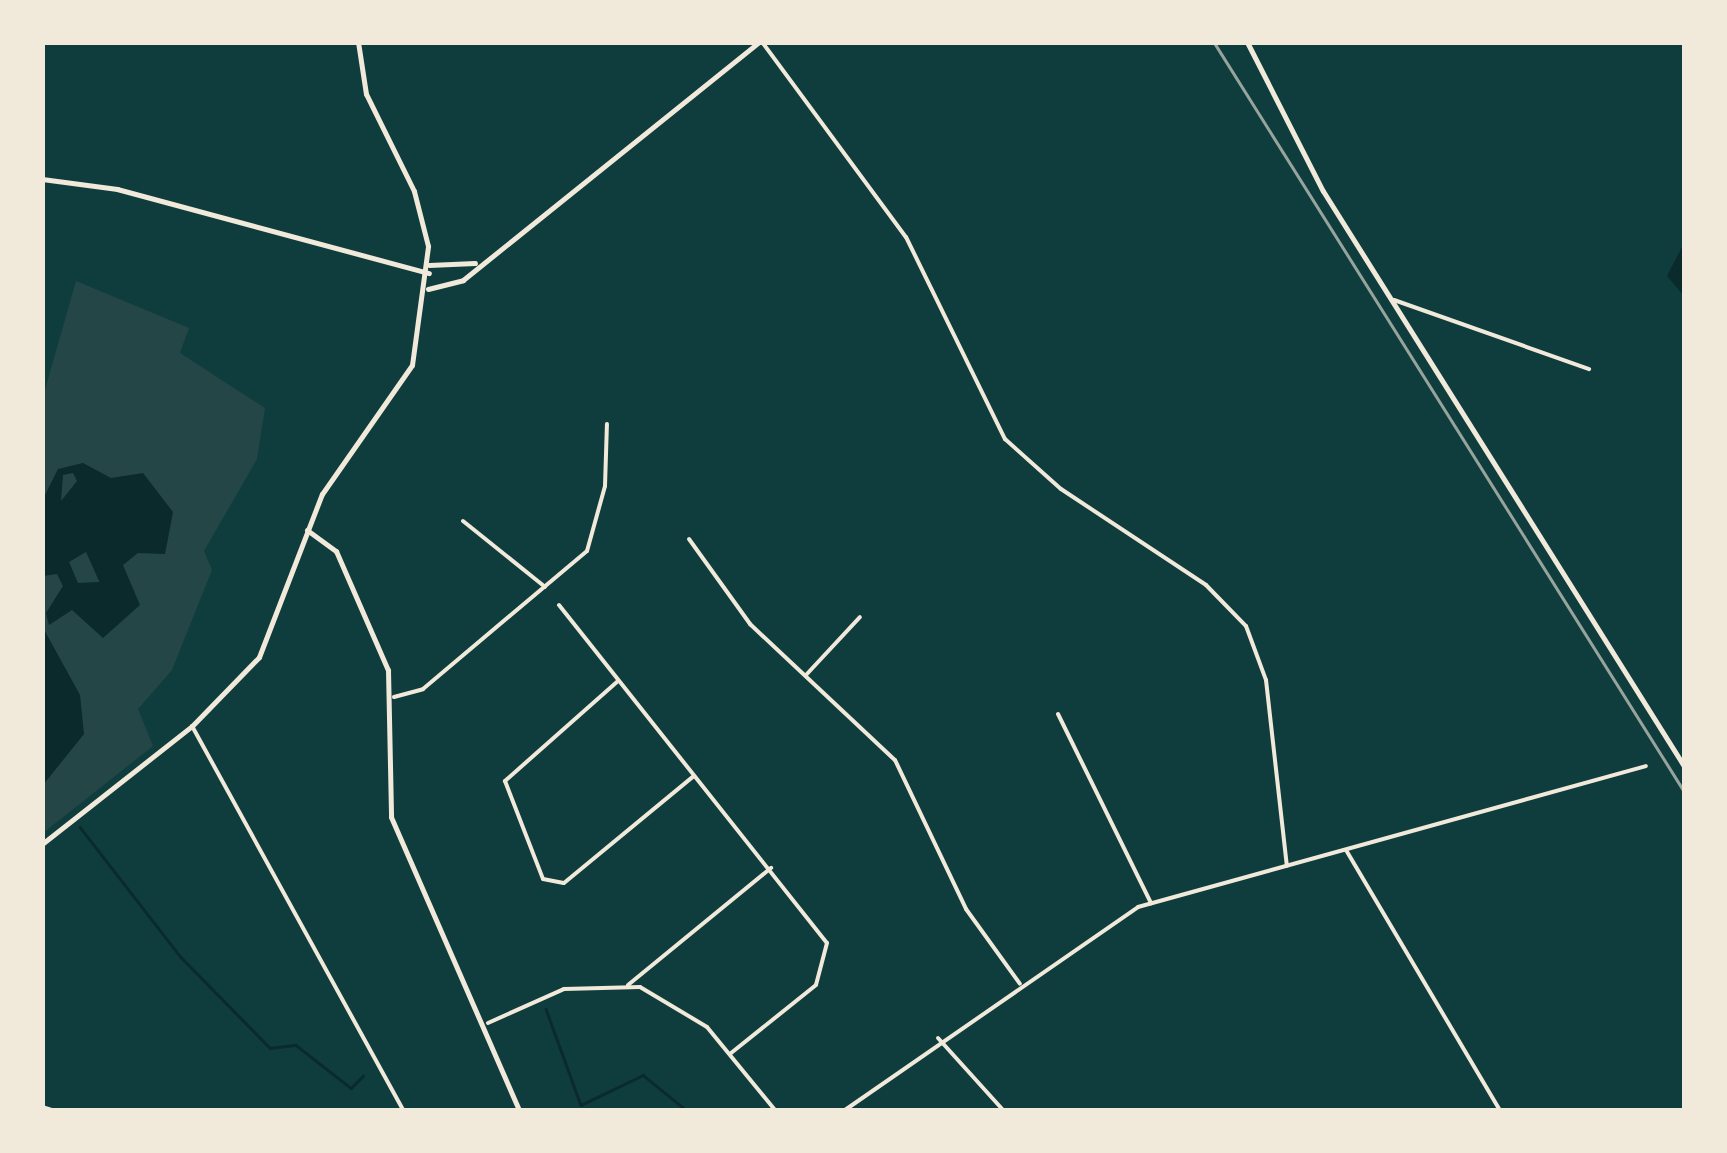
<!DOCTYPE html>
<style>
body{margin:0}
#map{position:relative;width:1727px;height:1153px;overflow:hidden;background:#0f3d3e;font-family:"PT Sans Narrow",sans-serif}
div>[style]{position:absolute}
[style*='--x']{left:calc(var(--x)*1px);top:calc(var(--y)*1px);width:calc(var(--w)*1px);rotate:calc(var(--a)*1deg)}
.green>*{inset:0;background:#244646}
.water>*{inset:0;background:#0a2a2b}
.stream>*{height:2.5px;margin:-1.25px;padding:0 1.25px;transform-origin:1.25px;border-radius:1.25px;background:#0a2a2b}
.minor>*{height:4px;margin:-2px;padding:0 2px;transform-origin:2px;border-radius:2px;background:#f1e9da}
.tertiary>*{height:5px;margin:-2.5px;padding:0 2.5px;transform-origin:2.5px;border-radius:2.5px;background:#f1e9da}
.secondary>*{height:5px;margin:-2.5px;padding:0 2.5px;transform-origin:2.5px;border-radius:2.5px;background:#f1e9da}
.rail>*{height:2.5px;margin:-1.25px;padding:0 1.25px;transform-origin:1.25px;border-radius:1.25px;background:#97a49c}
span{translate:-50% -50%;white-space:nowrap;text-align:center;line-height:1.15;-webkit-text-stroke:8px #f1e9da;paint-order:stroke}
.frame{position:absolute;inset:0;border:45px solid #f1e9da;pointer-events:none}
</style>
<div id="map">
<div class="green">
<i style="clip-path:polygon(76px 281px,189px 328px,180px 353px,265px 408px,257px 459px,204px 551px,212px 570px,172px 670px,138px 709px,153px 746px,43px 833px,43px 397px)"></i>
</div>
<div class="water">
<i style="clip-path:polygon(1684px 243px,1684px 296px,1667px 276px)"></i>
<i style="clip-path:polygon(evenodd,83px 463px,111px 478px,143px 473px,173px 512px,165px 554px,138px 553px,123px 565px,140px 605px,103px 638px,72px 610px,49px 625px,46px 613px,63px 586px,57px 574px,43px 576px,43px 499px,58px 469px,83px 463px,73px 473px,77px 481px,61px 501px,63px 475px,73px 473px,83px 463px,86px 552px,99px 581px,99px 582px,78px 583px,69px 562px,86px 552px)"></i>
<i style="clip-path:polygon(42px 626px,80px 695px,84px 734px,43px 785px)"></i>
</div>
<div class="stream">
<i style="--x:80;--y:827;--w:165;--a:52.2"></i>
<i style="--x:181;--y:957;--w:127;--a:45.6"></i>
<i style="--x:270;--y:1048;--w:26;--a:-7"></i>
<i style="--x:296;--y:1045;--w:70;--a:38"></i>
<i style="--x:351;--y:1088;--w:17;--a:-45"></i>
<i style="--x:546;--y:1009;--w:102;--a:70"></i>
<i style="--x:581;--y:1105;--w:69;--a:-25.8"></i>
<i style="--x:643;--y:1075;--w:55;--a:39.1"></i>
</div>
<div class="minor">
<i style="--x:261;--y:42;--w:32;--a:0"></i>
<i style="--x:762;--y:42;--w:242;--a:53.6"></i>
<i style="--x:906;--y:237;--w:225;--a:63.9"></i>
<i style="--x:1005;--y:439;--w:75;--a:41.8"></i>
<i style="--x:1061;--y:489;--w:174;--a:33.5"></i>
<i style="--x:1206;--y:585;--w:57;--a:45.7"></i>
<i style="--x:1246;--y:626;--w:58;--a:69.7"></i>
<i style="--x:1266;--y:680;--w:187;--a:83.6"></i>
<i style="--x:1394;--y:300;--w:207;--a:19.5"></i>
<i style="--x:463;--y:521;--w:105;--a:38.8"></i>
<i style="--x:689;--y:539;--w:105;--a:54.3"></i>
<i style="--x:750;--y:624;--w:199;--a:43.2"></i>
<i style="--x:895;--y:760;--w:165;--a:64.5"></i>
<i style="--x:966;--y:909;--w:92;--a:54.2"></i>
<i style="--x:559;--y:605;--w:431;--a:51.6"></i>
<i style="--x:827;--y:943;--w:43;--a:104.7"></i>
<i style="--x:816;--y:985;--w:110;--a:141.3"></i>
<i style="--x:806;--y:675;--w:79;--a:-47"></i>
<i style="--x:618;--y:681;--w:151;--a:138.5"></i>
<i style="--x:505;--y:781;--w:105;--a:68.8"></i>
<i style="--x:543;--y:879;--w:21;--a:11"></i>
<i style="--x:564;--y:883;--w:168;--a:-39.5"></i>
<i style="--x:394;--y:697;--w:30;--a:-15"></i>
<i style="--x:423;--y:689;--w:214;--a:-40.1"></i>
<i style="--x:587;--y:551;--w:67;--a:-74.5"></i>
<i style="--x:605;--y:486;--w:62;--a:-88.2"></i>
<i style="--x:1058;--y:714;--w:211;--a:63.8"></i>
<i style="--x:192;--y:726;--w:438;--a:61.2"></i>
<i style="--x:1346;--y:850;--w:302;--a:59.4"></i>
<i style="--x:628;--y:985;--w:185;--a:-39.3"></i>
<i style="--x:488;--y:1023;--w:83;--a:-24.1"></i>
<i style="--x:564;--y:989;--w:76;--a:-1.5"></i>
<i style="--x:640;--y:987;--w:78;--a:30.8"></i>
<i style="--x:707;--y:1027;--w:107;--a:50.7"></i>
<i style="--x:938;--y:1038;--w:97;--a:47.9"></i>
<i style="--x:42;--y:1107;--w:10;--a:17"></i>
<i style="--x:845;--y:1110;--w:356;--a:-34.7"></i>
<i style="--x:1138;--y:907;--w:527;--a:-15.51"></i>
</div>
<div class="tertiary">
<i style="--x:1247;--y:42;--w:167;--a:63"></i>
<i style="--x:1323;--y:191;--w:679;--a:57.88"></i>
<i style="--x:429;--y:265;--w:46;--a:-2.5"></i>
<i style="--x:428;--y:289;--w:36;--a:-14"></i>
<i style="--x:463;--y:280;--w:380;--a:-38.8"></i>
</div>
<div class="secondary">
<i style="--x:42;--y:179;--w:76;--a:7.6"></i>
<i style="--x:117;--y:189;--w:323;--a:15.1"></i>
<i style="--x:307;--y:530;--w:36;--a:36"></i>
<i style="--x:336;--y:551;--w:130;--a:66.4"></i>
<i style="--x:388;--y:670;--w:147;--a:88.8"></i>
<i style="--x:391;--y:817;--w:320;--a:66.4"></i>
<i style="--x:42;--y:844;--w:191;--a:-38.2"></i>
<i style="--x:192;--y:726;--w:96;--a:-45.8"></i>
<i style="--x:259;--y:657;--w:175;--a:-68.9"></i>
<i style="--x:322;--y:494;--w:157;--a:-55.1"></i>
<i style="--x:412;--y:365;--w:120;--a:-82.3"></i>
<i style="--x:428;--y:246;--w:57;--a:-104.3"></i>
<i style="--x:414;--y:191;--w:108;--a:-116.3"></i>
<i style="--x:366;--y:94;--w:53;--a:-98.7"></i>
</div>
<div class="rail">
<i style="--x:1214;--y:42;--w:884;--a:57.89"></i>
</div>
<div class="frame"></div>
</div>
